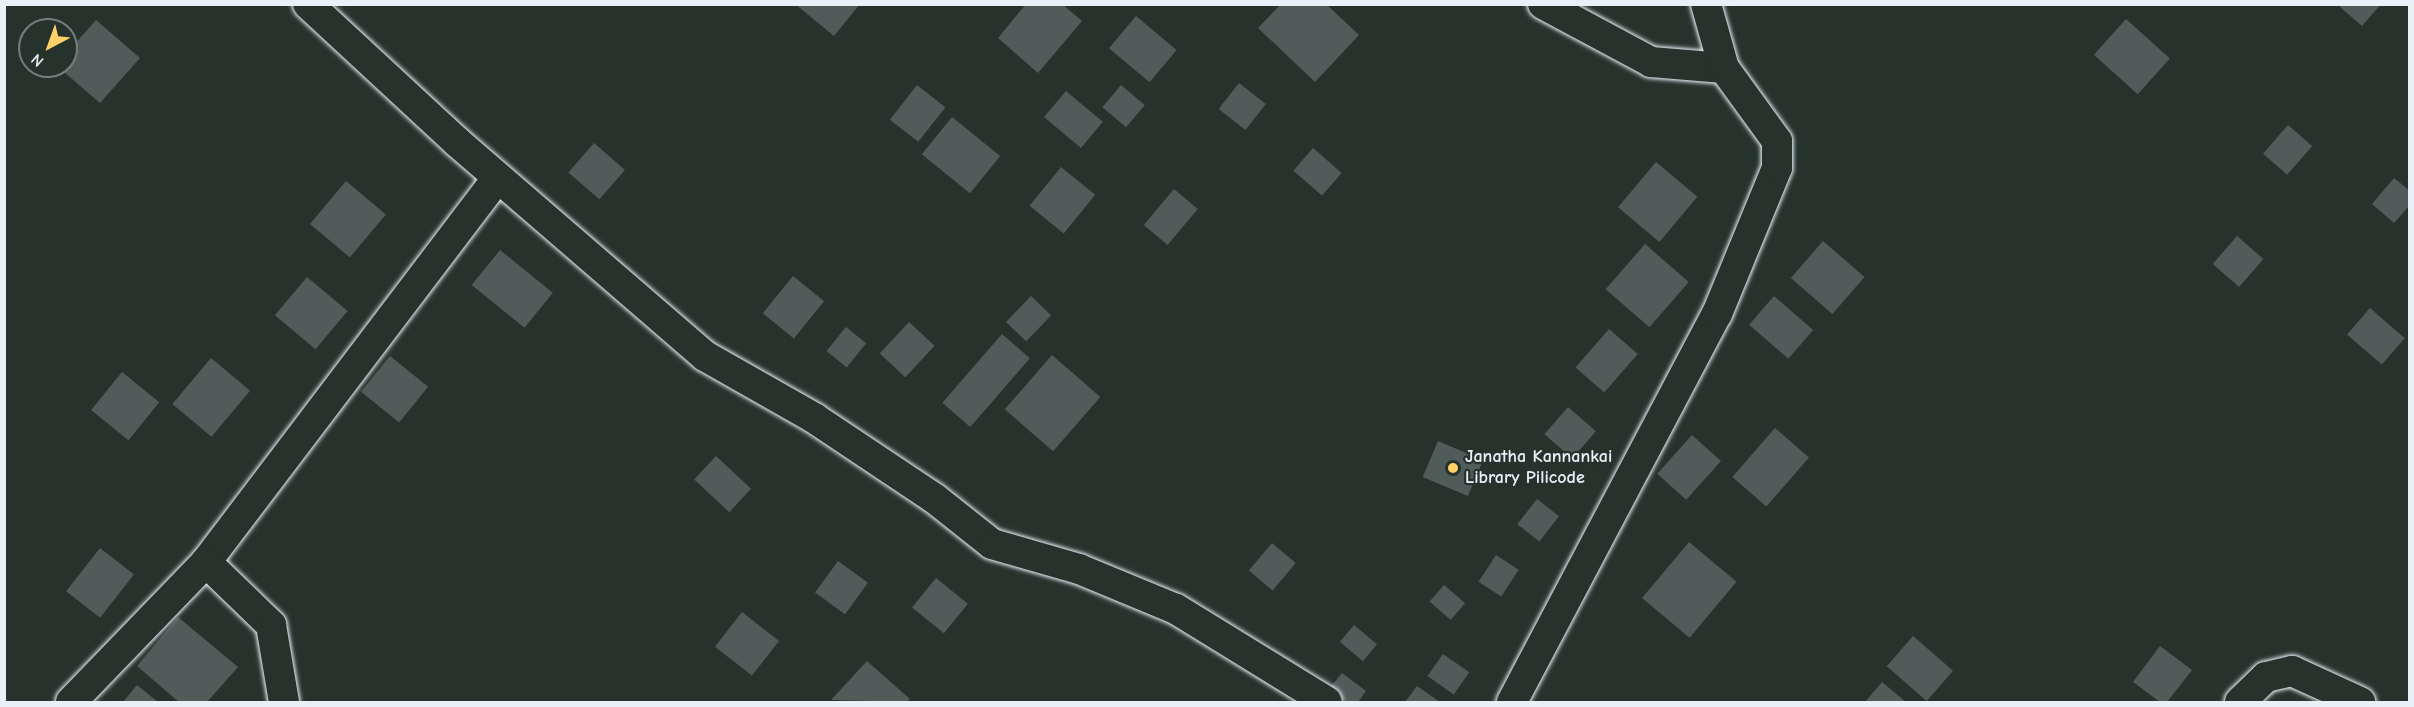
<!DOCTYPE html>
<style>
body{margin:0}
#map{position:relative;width:2414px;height:707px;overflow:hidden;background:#26332d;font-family:"Comic Neue",sans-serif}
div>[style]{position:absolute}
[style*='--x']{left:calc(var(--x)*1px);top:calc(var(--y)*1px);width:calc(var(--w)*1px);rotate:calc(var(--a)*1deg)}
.building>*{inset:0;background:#505c59;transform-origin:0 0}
.roads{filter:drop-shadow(0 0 2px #e8f1f8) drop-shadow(0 0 2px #e8f1f8)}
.street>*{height:30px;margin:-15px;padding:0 15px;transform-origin:15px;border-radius:15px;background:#26332d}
.dots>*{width:16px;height:16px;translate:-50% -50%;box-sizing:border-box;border:3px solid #26332d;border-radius:50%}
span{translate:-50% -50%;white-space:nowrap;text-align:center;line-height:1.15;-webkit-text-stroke:4.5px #26332d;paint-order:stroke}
.poi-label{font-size:18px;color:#e8f1f8;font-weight:700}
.left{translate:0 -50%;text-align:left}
.frame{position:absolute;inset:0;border:6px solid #e8f1f8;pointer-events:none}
.north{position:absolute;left:18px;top:18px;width:60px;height:60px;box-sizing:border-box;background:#26332d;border:2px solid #747f7e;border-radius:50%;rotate:221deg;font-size:16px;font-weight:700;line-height:24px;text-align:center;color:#e8f1f8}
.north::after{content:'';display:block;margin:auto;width:21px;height:27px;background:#ffd166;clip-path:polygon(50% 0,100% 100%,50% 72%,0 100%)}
</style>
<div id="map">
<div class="building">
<i style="clip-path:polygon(795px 4px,860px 4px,834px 36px)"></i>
<i style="clip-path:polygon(1026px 4px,1062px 4px,1082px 21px,1038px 73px,998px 38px)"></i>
<i style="clip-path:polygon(1281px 4px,1326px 4px,1359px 35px,1315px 82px,1258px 28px)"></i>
<i style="clip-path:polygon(2343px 4px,2381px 4px,2362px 26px,2340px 7px)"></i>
<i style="left:1136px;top:16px;width:53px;height:42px;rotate:40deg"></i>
<i style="left:2126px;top:19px;width:59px;height:48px;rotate:42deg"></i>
<i style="clip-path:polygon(96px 20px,140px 58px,100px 103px,57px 66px,66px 66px,66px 54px)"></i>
<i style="left:1239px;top:83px;width:34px;height:33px;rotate:38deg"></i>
<i style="left:917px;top:85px;width:36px;height:44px;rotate:38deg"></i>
<i style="left:1121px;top:85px;width:31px;height:29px;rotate:40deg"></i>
<i style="left:1066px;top:91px;width:48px;height:34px;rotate:40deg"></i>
<i style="left:952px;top:117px;width:62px;height:48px;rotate:39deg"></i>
<i style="left:2288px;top:125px;width:32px;height:38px;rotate:41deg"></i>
<i style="left:594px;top:143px;width:41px;height:39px;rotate:41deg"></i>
<i style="left:1313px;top:148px;width:38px;height:30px;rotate:41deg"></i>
<i style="left:1656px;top:162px;width:54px;height:59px;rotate:40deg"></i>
<i style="left:1061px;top:167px;width:44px;height:50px;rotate:39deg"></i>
<i style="clip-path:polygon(2394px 178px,2410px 191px,2410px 205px,2394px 223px,2372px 204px)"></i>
<i style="left:346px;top:181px;width:52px;height:56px;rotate:40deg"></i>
<i style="left:1174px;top:189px;width:31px;height:47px;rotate:40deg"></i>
<i style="left:2237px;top:236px;width:35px;height:37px;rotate:41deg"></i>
<i style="left:1823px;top:241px;width:55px;height:49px;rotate:41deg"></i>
<i style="left:1645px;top:244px;width:58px;height:60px;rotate:41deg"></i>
<i style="left:500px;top:250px;width:68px;height:45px;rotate:39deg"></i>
<i style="left:793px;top:276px;width:40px;height:48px;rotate:39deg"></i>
<i style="left:307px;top:277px;width:53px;height:50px;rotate:40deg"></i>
<i style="left:1031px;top:296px;width:28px;height:36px;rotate:44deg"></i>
<i style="left:1774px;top:296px;width:52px;height:38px;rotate:41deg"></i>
<i style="left:2370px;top:308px;width:46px;height:35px;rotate:41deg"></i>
<i style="left:909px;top:322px;width:35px;height:43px;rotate:43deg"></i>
<i style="left:846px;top:327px;width:26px;height:31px;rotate:39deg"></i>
<i style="left:1609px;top:329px;width:38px;height:51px;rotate:41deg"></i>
<i style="left:1002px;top:334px;width:37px;height:91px;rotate:41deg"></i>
<i style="left:1052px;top:355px;width:64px;height:72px;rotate:41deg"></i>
<i style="left:390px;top:356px;width:49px;height:46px;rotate:39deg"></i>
<i style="left:211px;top:358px;width:51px;height:60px;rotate:40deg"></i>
<i style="left:122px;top:372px;width:48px;height:49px;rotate:39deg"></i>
<i style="left:1568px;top:407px;width:37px;height:36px;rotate:41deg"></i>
<i style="left:1775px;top:428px;width:45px;height:65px;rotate:41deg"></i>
<i style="left:1692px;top:435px;width:39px;height:52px;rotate:42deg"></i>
<i style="left:1438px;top:441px;width:49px;height:39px;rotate:23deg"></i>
<i style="left:716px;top:456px;width:48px;height:32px;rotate:43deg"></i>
<i style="left:1537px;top:499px;width:28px;height:32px;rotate:38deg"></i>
<i style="left:1689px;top:542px;width:62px;height:73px;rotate:40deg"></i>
<i style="left:1272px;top:543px;width:31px;height:36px;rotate:40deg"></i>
<i style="left:100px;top:548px;width:43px;height:55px;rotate:38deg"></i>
<i style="left:1496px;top:555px;width:27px;height:32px;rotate:33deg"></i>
<i style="left:838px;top:561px;width:37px;height:39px;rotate:36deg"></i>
<i style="left:936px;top:578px;width:41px;height:38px;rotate:39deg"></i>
<i style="left:1444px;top:585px;width:28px;height:22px;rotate:41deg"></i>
<i style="left:742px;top:612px;width:47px;height:44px;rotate:38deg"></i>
<i style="clip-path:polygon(178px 617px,238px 667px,207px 702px,179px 702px,137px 666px)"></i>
<i style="left:1354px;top:625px;width:30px;height:22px;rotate:40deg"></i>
<i style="left:1913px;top:636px;width:53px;height:40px;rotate:41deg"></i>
<i style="clip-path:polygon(2160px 646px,2192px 670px,2167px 702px,2160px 702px,2133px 682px)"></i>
<i style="left:1443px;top:654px;width:32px;height:27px;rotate:35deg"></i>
<i style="clip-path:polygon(867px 661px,910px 699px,907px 702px,831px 700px)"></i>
<i style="clip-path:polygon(1342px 673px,1366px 691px,1358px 702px,1347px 702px,1329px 689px)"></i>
<i style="clip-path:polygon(1882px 682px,1906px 702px,1865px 702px)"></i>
<i style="clip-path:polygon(137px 685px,158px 702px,123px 702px)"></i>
<i style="clip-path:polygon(1417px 686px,1440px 702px,1405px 702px)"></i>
</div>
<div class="roads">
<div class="street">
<i style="--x:308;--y:4;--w:203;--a:42.8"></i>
<i style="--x:457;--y:142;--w:328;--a:40.8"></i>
<i style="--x:705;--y:356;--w:125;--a:29.6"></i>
<i style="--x:814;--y:418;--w:144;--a:33.7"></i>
<i style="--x:934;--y:498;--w:74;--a:38.4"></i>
<i style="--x:992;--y:544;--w:91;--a:16"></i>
<i style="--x:1079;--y:569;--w:105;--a:22.4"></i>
<i style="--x:1176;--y:609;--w:177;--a:31.6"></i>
<i style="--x:1543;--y:4;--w:123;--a:28.2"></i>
<i style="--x:1651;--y:62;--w:73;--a:4.7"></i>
<i style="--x:206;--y:562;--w:482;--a:-52.8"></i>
<i style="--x:71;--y:702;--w:194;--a:-46"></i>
<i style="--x:206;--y:562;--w:91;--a:44.1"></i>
<i style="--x:271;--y:625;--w:78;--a:80.4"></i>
<i style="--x:1512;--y:702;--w:439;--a:-62.2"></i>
<i style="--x:1717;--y:314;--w:158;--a:-67.7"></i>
<i style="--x:1777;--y:168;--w:27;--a:-90"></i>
<i style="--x:1777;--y:141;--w:90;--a:-126"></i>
<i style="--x:1724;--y:68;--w:66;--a:-105.7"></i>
<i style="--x:2240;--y:702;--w:36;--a:-44"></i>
<i style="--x:2266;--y:677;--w:27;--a:-13"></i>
<i style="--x:2292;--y:671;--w:75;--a:24.5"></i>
</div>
</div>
<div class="dots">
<i style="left:1453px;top:468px;background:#ffd166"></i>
</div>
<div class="poi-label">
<span class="left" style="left:1465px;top:468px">Janatha Kannankai<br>Library Pilicode</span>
</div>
<div class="frame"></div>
<div class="north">N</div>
</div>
